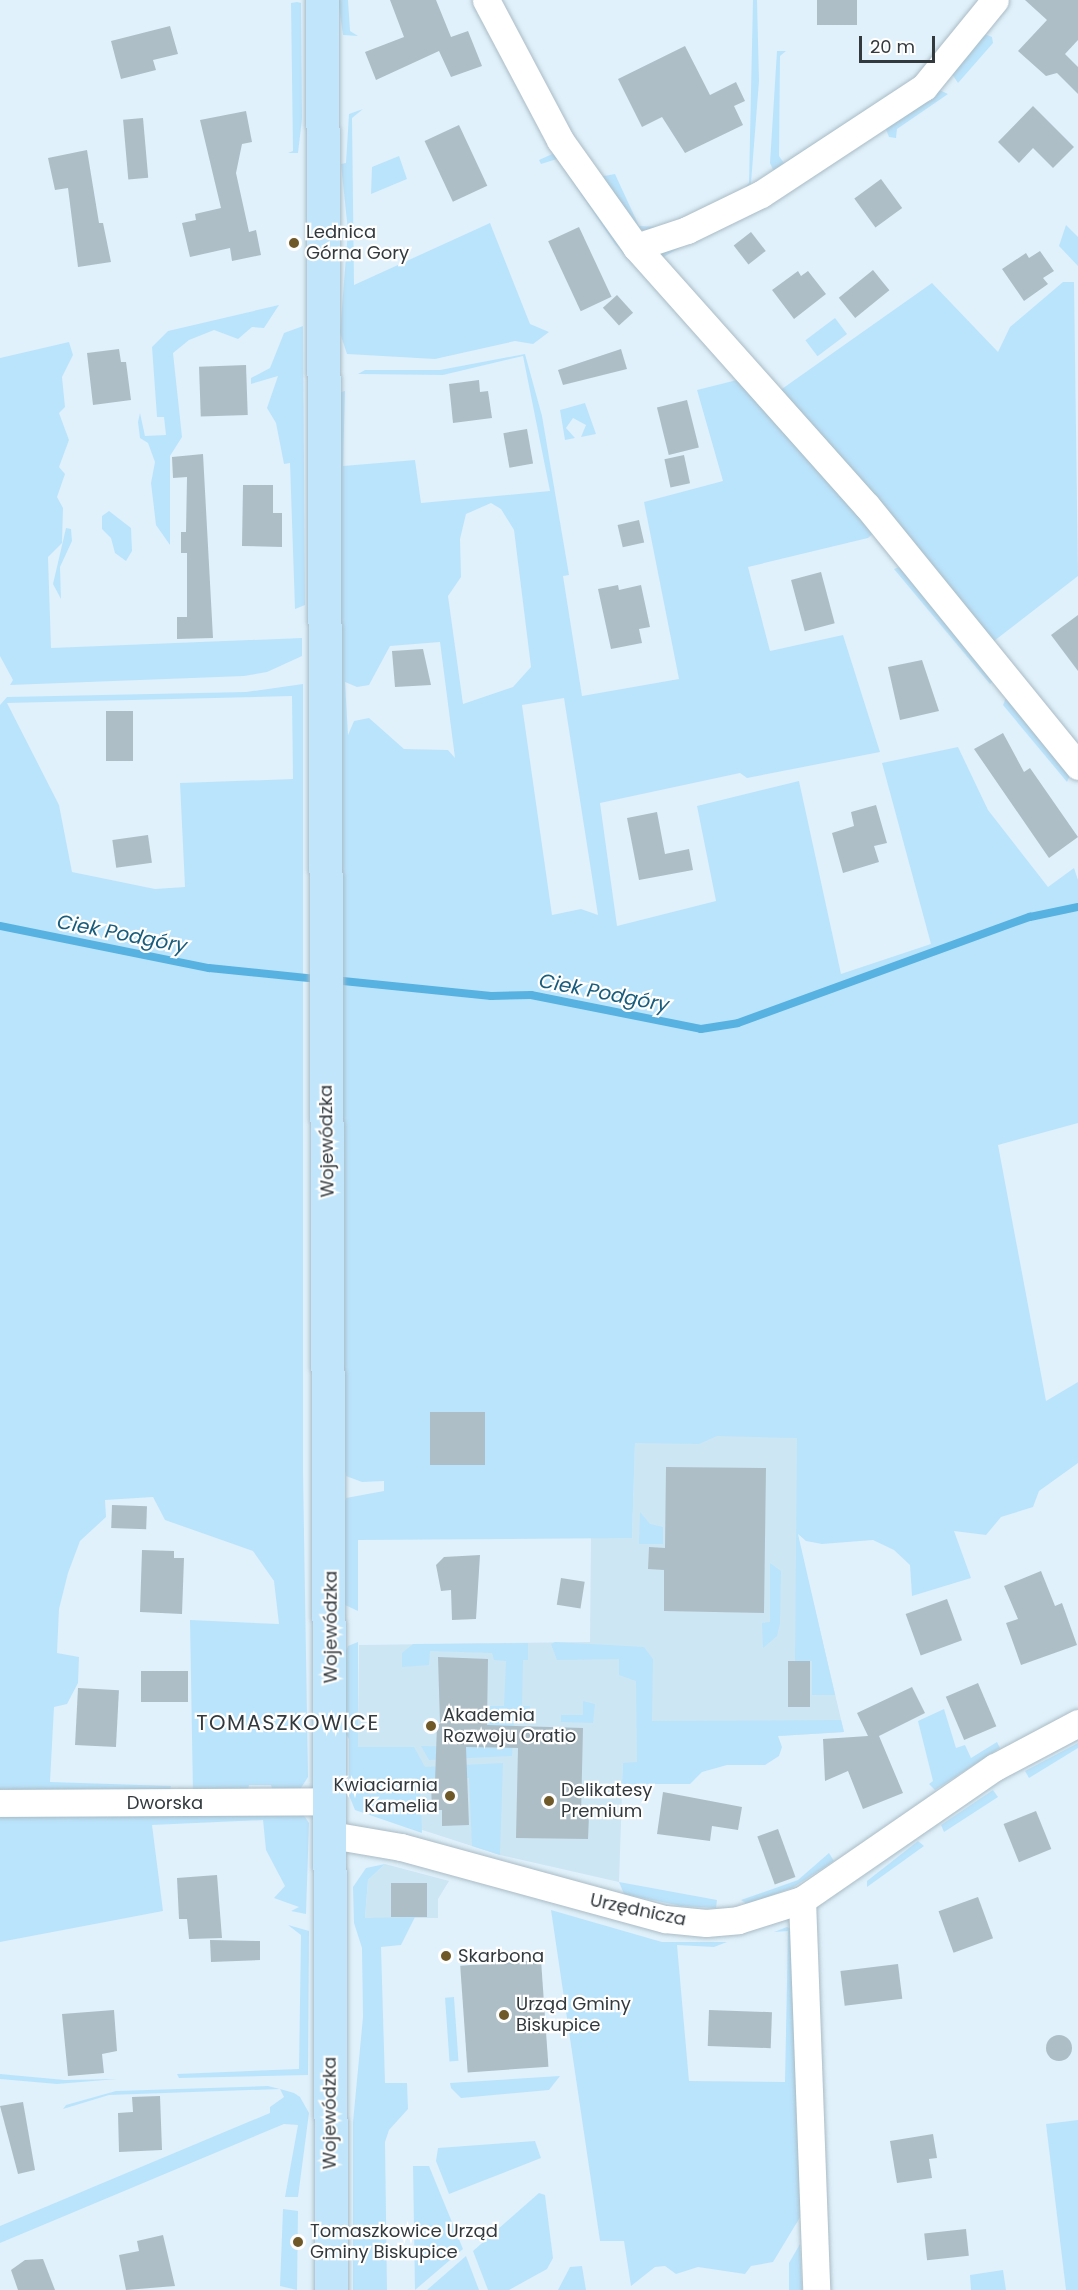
<!DOCTYPE html>
<meta charset="utf-8">
<style>
body{margin:0}
#map{position:relative;width:1078px;height:2290px;overflow:hidden;background:#e0f1fb;font-family:Poppins,sans-serif}
div>[style]{position:absolute}
[style*='--x']{left:calc(var(--x)*1px);top:calc(var(--y)*1px);width:calc(var(--w)*1px);rotate:calc(var(--a)*1deg)}
.built>*{inset:0;background:#cde6f3}
.green>*{inset:0;background:#bae4fc;transform-origin:0 0}
.stream>*{height:8px;margin:-4px;padding:0 4px;transform-origin:4px;border-radius:4px;background:#58b2e1}
.building>*{inset:0;background:#adbec7;transform-origin:0 0}
.round{border-radius:50%}
.roads{filter:drop-shadow(0 0 2px #aabbc5) drop-shadow(0 0 2px #aabbc5)}
.minor>*{height:27px;margin:-13.5px;padding:0 13.5px;transform-origin:13.5px;border-radius:13.5px;background:#fff}
.major>*{height:33px;margin:-16.5px;padding:0 16.5px;transform-origin:16.5px;border-radius:16.5px;background:#c1e6fb}
.dots>*{width:16px;height:16px;translate:-50% -50%;box-sizing:border-box;border:3px solid #fff;border-radius:50%}
span{translate:-50% -50%;white-space:nowrap;text-align:center;line-height:1.15;-webkit-text-stroke:4.5px #fff;paint-order:stroke}
.poi-label{font-size:18px;color:#333a3e}
.left{translate:0 -50%;text-align:left}
.right{translate:-100% -50%;text-align:right}
.street-label{font-size:18px;color:#333a3e}
.water-label{font-size:20px;color:#195d7d;font-style:italic}
.quarter-label{font-size:21px;color:#333a3e;letter-spacing:1.5px}
.scale{position:absolute;left:859px;top:36px;width:76px;height:27px;box-sizing:border-box;border:3px solid #333a3e;border-top:0;padding-left:8px;font-size:18px;line-height:21px;white-space:nowrap;color:#333a3e;-webkit-text-stroke:4px #fff;paint-order:stroke}
</style>
<div id="map">
<div class="built">
<i style="clip-path:polygon(717px 1433px,801px 1435px,797px 1533px,844px 1732px,777px 1736px,711px 1763px,623px 1763px,619px 1882px,500px 1855px,357px 1809px,359px 1645px,590px 1642px,591px 1538px,632px 1538px,635px 1438px)"></i>
<i style="clip-path:polygon(385px 1864px,449px 1881px,438px 1899px,438px 1918px,365px 1918px,368px 1880px)"></i>
</div>
<div class="green">
<i style="clip-path:polygon(338px 0,348px 0,350px 31px,358px 36px,343px 35px)"></i>
<i style="clip-path:polygon(753px 0,757px 0,759px 81px,751px 183px,741px 195px,650px 230px,637px 230px,601px 178px,604px 176px,615px 174px,639px 226px,658px 227px,738px 195px,749px 183px)"></i>
<i style="clip-path:polygon(297px 2px,301px 3px,302px 119px,298px 153px,288px 153px,293px 151px,291px 3px)"></i>
<i style="clip-path:polygon(982px 33px,992px 37px,993px 43px,958px 83px,950px 71px)"></i>
<i style="clip-path:polygon(777px 51px,786px 51px,780px 56px,779px 156px,784px 163px,914px 78px,917px 82px,774px 172px,770px 163px)"></i>
<i style="clip-path:polygon(937px 89px,948px 94px,897px 129px,896px 138px,889px 137px,885px 127px,922px 101px,929px 102px)"></i>
<i style="clip-path:polygon(363px 109px,352px 118px,354px 285px,490px 223px,530px 324px,549px 332px,533px 344px,515px 341px,435px 359px,347px 354px,340px 333px,348px 231px,341px 164px,346px 163px,349px 114px)"></i>
<i style="clip-path:polygon(evenodd,559px 151px,878px 529px,868px 538px,748px 567px,770px 651px,843px 635px,880px 752px,747px 778px,740px 773px,600px 803px,617px 926px,716px 901px,697px 806px,799px 781px,841px 974px,931px 944px,882px 763px,958px 747px,988px 810px,1048px 887px,1074px 868px,1078px 880px,1078px 1123px,998px 1145px,1046px 1401px,1078px 1382px,1078px 1463px,1039px 1491px,1033px 1507px,1001px 1517px,986px 1535px,954px 1531px,971px 1578px,912px 1596px,910px 1565px,894px 1550px,873px 1540px,822px 1544px,806px 1541px,798px 1534px,835px 1695px,812px 1695px,812px 1661px,795px 1661px,797px 1438px,717px 1436px,699px 1444px,635px 1443px,632px 1538px,358px 1540px,358px 1611px,343px 1604px,344px 1503px,346px 1498px,384px 1491px,384px 1481px,362px 1482px,346px 1476px,342px 1451px,338px 393px,345px 391px,343px 466px,415px 460px,421px 503px,550px 491px,523px 356px,443px 375px,358px 374px,365px 370px,440px 370px,525px 354px,542px 416px,569px 575px,563px 576px,582px 696px,679px 679px,644px 502px,723px 481px,697px 390px,737px 380px,615px 244px,557px 159px,541px 164px,539px 160px,559px 151px,491px 503px,501px 509px,514px 530px,531px 667px,513px 687px,463px 704px,448px 596px,461px 577px,460px 539px,466px 514px,491px 503px,559px 151px,440px 642px,455px 758px,448px 750px,404px 749px,369px 718px,354px 721px,348px 735px,345px 682px,357px 687px,369px 685px,390px 646px,440px 642px,559px 151px,564px 698px,598px 915px,581px 909px,552px 915px,522px 705px,564px 698px)"></i>
<i style="clip-path:polygon(399px 156px,407px 179px,371px 194px,372px 167px)"></i>
<i style="clip-path:polygon(1066px 225px,1078px 237px,1078px 266px,1059px 246px)"></i>
<i style="clip-path:polygon(677px 241px,688px 243px,660px 259px,779px 391px,932px 283px,998px 352px,1010px 327px,1063px 282px,1074px 282px,1078px 576px,994px 641px,657px 260px,656px 251px)"></i>
<i style="clip-path:polygon(279px 305px,264px 328px,252px 327px,238px 339px,214px 330px,189px 340px,173px 353px,182px 437px,170px 456px,170px 545px,156px 525px,151px 483px,155px 462px,148px 443px,140px 438px,138px 422px,140px 413px,145px 436px,166px 435px,164px 417px,157px 417px,152px 347px,168px 331px)"></i>
<i style="left:835px;top:318px;width:20px;height:37px;rotate:53deg"></i>
<i style="clip-path:polygon(303px 326px,305px 605px,295px 609px,290px 463px,284px 464px,276px 423px,267px 408px,278px 376px,251px 384px,251px 378px,270px 368px,284px 333px)"></i>
<i style="clip-path:polygon(69px 342px,73px 355px,62px 377px,65px 407px,59px 413px,69px 440px,59px 467px,65px 474px,57px 497px,63px 508px,62px 543px,48px 557px,51px 648px,302px 638px,302px 656px,267px 672px,244px 676px,10px 685px,13px 680px,0 656px,0 358px)"></i>
<i style="clip-path:polygon(585px 403px,596px 434px,581px 437px,586px 425px,573px 418px,566px 428px,575px 438px,565px 440px,560px 410px)"></i>
<i style="clip-path:polygon(109px 511px,131px 528px,132px 551px,126px 561px,115px 553px,111px 538px,102px 529px,102px 516px)"></i>
<i style="clip-path:polygon(66px 528px,71px 529px,72px 541px,60px 567px,61px 599px,53px 584px)"></i>
<i style="clip-path:polygon(905px 565px,994px 680px,990px 684px,894px 569px)"></i>
<i style="clip-path:polygon(evenodd,303px 684px,303px 1471px,308px 1777px,299px 1791px,274px 1794px,271px 1785px,249px 1785px,247px 1794px,193px 1794px,190px 1620px,279px 1624px,274px 1581px,253px 1551px,165px 1520px,153px 1497px,105px 1500px,106px 1517px,80px 1541px,68px 1573px,59px 1609px,57px 1653px,79px 1657px,78px 1683px,67px 1704px,54px 1707px,50px 1782px,171px 1786px,169px 1795px,0 1792px,0 705px,7px 697px,246px 692px,303px 684px,292px 696px,293px 779px,180px 783px,185px 887px,155px 889px,72px 872px,59px 805px,7px 703px,292px 696px)"></i>
<i style="clip-path:polygon(1006px 698px,1071px 773px,1067px 782px,1003px 705px)"></i>
<i style="clip-path:polygon(640px 1512px,650px 1524px,663px 1527px,663px 1544px,639px 1544px)"></i>
<i style="clip-path:polygon(770px 1563px,781px 1571px,780px 1623px,777px 1636px,763px 1648px,762px 1623px,770px 1622px)"></i>
<i style="clip-path:polygon(358px 1642px,358px 1747px,414px 1747px,425px 1767px,503px 1763px,500px 1855px,472px 1846px,469px 1778px,420px 1779px,422px 1833px,355px 1810px,349px 1795px,349px 1739px,344px 1731px,344px 1656px,348px 1646px)"></i>
<i style="clip-path:polygon(555px 1642px,644px 1647px,653px 1659px,652px 1721px,841px 1720px,844px 1732px,778px 1736px,782px 1747px,779px 1756px,765px 1765px,727px 1765px,702px 1772px,690px 1784px,622px 1784px,623px 1763px,637px 1762px,636px 1681px,619px 1675px,619px 1659px,557px 1660px,551px 1644px)"></i>
<i style="clip-path:polygon(528px 1643px,528px 1660px,523px 1660px,522px 1706px,530px 1706px,532px 1720px,514px 1720px,512px 1756px,429px 1760px,421px 1746px,486px 1747px,487px 1706px,504px 1706px,506px 1661px,494px 1660px,492px 1653px,430px 1651px,429px 1665px,402px 1667px,402px 1653px,413px 1644px)"></i>
<i style="clip-path:polygon(583px 1701px,595px 1704px,593px 1723px,561px 1722px,561px 1715px,583px 1715px)"></i>
<i style="clip-path:polygon(944px 1709px,956px 1748px,965px 1745px,971px 1758px,997px 1742px,1000px 1748px,935px 1790px,929px 1784px,933px 1781px,918px 1721px)"></i>
<i style="clip-path:polygon(1078px 1743px,1078px 1748px,1029px 1778px,1025px 1771px)"></i>
<i style="clip-path:polygon(993px 1790px,998px 1797px,944px 1832px,941px 1825px)"></i>
<i style="clip-path:polygon(303px 1814px,309px 1823px,306px 1914px,291px 1911px,299px 1907px,274px 1898px,285px 1886px,266px 1850px,263px 1820px,152px 1825px,163px 1911px,0 1942px,0 1815px)"></i>
<i style="clip-path:polygon(918px 1841px,924px 1846px,867px 1887px,867px 1881px)"></i>
<i style="clip-path:polygon(829px 1853px,834px 1861px,792px 1888px,747px 1904px,741px 1900px,798px 1880px)"></i>
<i style="clip-path:polygon(385px 1864px,368px 1880px,365px 1918px,415px 1917px,401px 1945px,381px 1947px,385px 2083px,407px 2083px,408px 2109px,389px 2130px,385px 2142px,387px 2290px,353px 2290px,353px 2122px,363px 2017px,362px 1948px,354px 1923px,353px 1887px,366px 1868px)"></i>
<i style="clip-path:polygon(619px 1882px,717px 1900px,716px 1908px,681px 1906px,624px 1894px)"></i>
<i style="clip-path:polygon(551px 1910px,662px 1942px,727px 1942px,714px 1947px,677px 1945px,689px 2081px,785px 2082px,788px 1931px,774px 1932px,787px 1927px,794px 1931px,802px 2214px,773px 2262px,751px 2266px,745px 2274px,698px 2267px,676px 2274px,665px 2266px,655px 2267px,631px 2286px,624px 2241px,600px 2241px)"></i>
<i style="clip-path:polygon(288px 1925px,309px 1931px,308px 2075px,179px 2078px,177px 2074px,299px 2069px,301px 1935px)"></i>
<i style="left:454px;top:1997px;width:64px;height:9px;rotate:86deg"></i>
<i style="clip-path:polygon(0 2074px,65px 2080px,117px 2079px,57px 2084px,0 2079px)"></i>
<i style="clip-path:polygon(560px 2076px,549px 2090px,461px 2098px,451px 2088px,450px 2083px)"></i>
<i style="clip-path:polygon(268px 2086px,280px 2089px,294px 2093px,300px 2097px,309px 2113px,298px 2197px,285px 2197px,298px 2125px,284px 2124px,0 2243px,0 2226px,270px 2113px,270px 2107px,284px 2097px,280px 2089px,109px 2095px,63px 2109px,66px 2105px,116px 2091px)"></i>
<i style="clip-path:polygon(1078px 2120px,1078px 2290px,1066px 2290px,1046px 2124px)"></i>
<i style="clip-path:polygon(535px 2141px,541px 2158px,449px 2194px,436px 2161px,438px 2148px)"></i>
<i style="clip-path:polygon(413px 2166px,429px 2166px,463px 2249px,415px 2290px)"></i>
<i style="clip-path:polygon(539px 2193px,545px 2195px,553px 2258px,547px 2269px,509px 2290px,488px 2290px,473px 2251px)"></i>
<i style="clip-path:polygon(283px 2209px,298px 2211px,297px 2290px,280px 2286px)"></i>
<i style="clip-path:polygon(800px 2244px,802px 2290px,789px 2290px,789px 2263px)"></i>
<i style="clip-path:polygon(466px 2256px,479px 2290px,427px 2290px)"></i>
<i style="clip-path:polygon(582px 2266px,586px 2290px,558px 2290px,570px 2267px)"></i>
<i style="clip-path:polygon(1003px 2270px,1006px 2290px,971px 2290px,970px 2275px)"></i>
</div>
<div class="stream">
<i style="--x:0;--y:926;--w:213;--a:11.4"></i>
<i style="--x:209;--y:968;--w:110;--a:5.8"></i>
<i style="--x:333;--y:980;--w:159;--a:5.8"></i>
<i style="--x:491;--y:996;--w:40;--a:-1.4"></i>
<i style="--x:531;--y:995;--w:173;--a:11.3"></i>
<i style="--x:701;--y:1029;--w:37;--a:-9"></i>
<i style="--x:738;--y:1023;--w:311;--a:-20"></i>
<i style="--x:1030;--y:917;--w:49;--a:-11.8"></i>
</div>
<div class="building">
<i style="clip-path:polygon(390px 0,436px 0,451px 37px,468px 31px,482px 66px,451px 77px,439px 51px,376px 80px,365px 52px,404px 37px)"></i>
<i style="left:817px;top:0;width:40px;height:25px"></i>
<i style="clip-path:polygon(1025px 0,1078px 0,1078px 40px,1065px 54px,1078px 67px,1078px 94px,1057px 73px,1046px 76px,1018px 51px,1047px 20px)"></i>
<i style="clip-path:polygon(170px 26px,178px 54px,153px 60px,156px 70px,121px 79px,111px 41px)"></i>
<i style="clip-path:polygon(685px 46px,710px 95px,736px 82px,745px 101px,734px 106px,743px 125px,685px 153px,662px 117px,642px 127px,618px 79px)"></i>
<i style="clip-path:polygon(1033px 106px,1074px 147px,1053px 168px,1033px 148px,1019px 163px,998px 142px)"></i>
<i style="clip-path:polygon(246px 111px,252px 142px,242px 144px,236px 173px,249px 232px,256px 230px,261px 255px,232px 261px,230px 248px,190px 257px,182px 223px,196px 220px,195px 214px,221px 208px,200px 120px)"></i>
<i style="left:143px;top:118px;width:60px;height:20px;rotate:85deg"></i>
<i style="left:459px;top:125px;width:67px;height:38px;rotate:65deg"></i>
<i style="clip-path:polygon(87px 150px,99px 223px,103px 223px,111px 262px,78px 267px,68px 188px,55px 190px,48px 158px)"></i>
<i style="left:881px;top:179px;width:36px;height:33px;rotate:54deg"></i>
<i style="left:579px;top:227px;width:77px;height:34px;rotate:65deg"></i>
<i style="left:751px;top:232px;width:24px;height:22px;rotate:52deg"></i>
<i style="clip-path:polygon(1040px 251px,1054px 271px,1043px 278px,1048px 284px,1024px 301px,1002px 269px,1026px 253px,1029px 258px)"></i>
<i style="left:873px;top:270px;width:26px;height:44px;rotate:51deg"></i>
<i style="clip-path:polygon(798px 271px,801px 276px,808px 271px,826px 294px,794px 319px,772px 290px)"></i>
<i style="left:617px;top:295px;width:24px;height:19px;rotate:48deg"></i>
<i style="clip-path:polygon(119px 349px,121px 362px,126px 362px,131px 400px,93px 405px,87px 353px)"></i>
<i style="clip-path:polygon(621px 349px,627px 369px,563px 385px,558px 370px)"></i>
<i style="left:246px;top:365px;width:50px;height:47px;rotate:88deg"></i>
<i style="clip-path:polygon(479px 380px,480px 392px,488px 391px,492px 418px,453px 423px,449px 384px)"></i>
<i style="left:687px;top:400px;width:49px;height:31px;rotate:76deg"></i>
<i style="left:527px;top:429px;width:35px;height:24px;rotate:80deg"></i>
<i style="clip-path:polygon(203px 454px,213px 638px,177px 639px,177px 617px,187px 617px,187px 553px,181px 553px,181px 532px,186px 532px,187px 477px,173px 478px,172px 457px)"></i>
<i style="left:684px;top:455px;width:29px;height:20px;rotate:78deg"></i>
<i style="clip-path:polygon(243px 485px,273px 485px,273px 513px,282px 513px,282px 547px,242px 546px)"></i>
<i style="left:639px;top:520px;width:23px;height:22px;rotate:77deg"></i>
<i style="left:821px;top:572px;width:53px;height:31px;rotate:75deg"></i>
<i style="clip-path:polygon(618px 585px,619px 590px,641px 585px,650px 627px,639px 629px,642px 643px,611px 649px,598px 589px)"></i>
<i style="clip-path:polygon(1078px 615px,1078px 671px,1051px 635px)"></i>
<i style="clip-path:polygon(423px 649px,431px 685px,395px 687px,392px 651px)"></i>
<i style="clip-path:polygon(922px 660px,939px 711px,900px 720px,888px 667px)"></i>
<i style="left:106px;top:711px;width:27px;height:50px"></i>
<i style="clip-path:polygon(1003px 733px,1024px 772px,1030px 768px,1078px 837px,1049px 858px,974px 749px)"></i>
<i style="clip-path:polygon(876px 805px,887px 843px,874px 846px,879px 862px,843px 873px,832px 833px,854px 826px,851px 812px)"></i>
<i style="clip-path:polygon(657px 812px,665px 854px,689px 849px,693px 870px,639px 880px,627px 818px)"></i>
<i style="left:148px;top:835px;width:28px;height:36px;rotate:82deg"></i>
<i style="left:485px;top:1412px;width:53px;height:55px;rotate:90deg"></i>
<i style="clip-path:polygon(666px 1467px,766px 1468px,764px 1613px,664px 1611px,664px 1570px,648px 1569px,649px 1547px,665px 1548px)"></i>
<i style="left:112px;top:1505px;width:35px;height:23px;rotate:2deg"></i>
<i style="clip-path:polygon(142px 1550px,174px 1551px,174px 1558px,184px 1558px,182px 1614px,140px 1612px)"></i>
<i style="clip-path:polygon(480px 1555px,476px 1619px,452px 1620px,451px 1590px,441px 1591px,436px 1565px,444px 1557px)"></i>
<i style="clip-path:polygon(1041px 1571px,1055px 1606px,1062px 1603px,1077px 1645px,1021px 1665px,1006px 1623px,1018px 1619px,1004px 1586px)"></i>
<i style="left:561px;top:1578px;width:24px;height:27px;rotate:9deg"></i>
<i style="left:947px;top:1599px;width:44px;height:44px;rotate:70deg"></i>
<i style="clip-path:polygon(438px 1657px,488px 1659px,487px 1725px,583px 1728px,581px 1815px,589px 1815px,588px 1839px,516px 1838px,518px 1748px,466px 1747px,469px 1825px,442px 1826px,442px 1810px,432px 1810px,431px 1783px,435px 1782px,437px 1724px,440px 1724px)"></i>
<i style="left:788px;top:1661px;width:22px;height:46px"></i>
<i style="left:141px;top:1671px;width:47px;height:31px"></i>
<i style="left:978px;top:1683px;width:47px;height:35px;rotate:67deg"></i>
<i style="clip-path:polygon(912px 1687px,925px 1713px,879px 1736px,903px 1793px,863px 1809px,848px 1771px,825px 1781px,823px 1739px,868px 1736px,857px 1713px)"></i>
<i style="left:78px;top:1688px;width:41px;height:57px;rotate:3deg"></i>
<i style="clip-path:polygon(663px 1792px,742px 1807px,738px 1830px,712px 1826px,710px 1841px,657px 1834px)"></i>
<i style="left:1036px;top:1811px;width:41px;height:35px;rotate:68deg"></i>
<i style="left:778px;top:1829px;width:51px;height:22px;rotate:70deg"></i>
<i style="clip-path:polygon(217px 1875px,222px 1938px,189px 1939px,187px 1919px,179px 1919px,177px 1878px)"></i>
<i style="left:391px;top:1883px;width:36px;height:34px"></i>
<i style="left:978px;top:1897px;width:44px;height:42px;rotate:70deg"></i>
<i style="clip-path:polygon(210px 1940px,260px 1941px,260px 1960px,211px 1962px)"></i>
<i style="left:541px;top:1960px;width:107px;height:81px;rotate:86deg"></i>
<i style="left:898px;top:1964px;width:35px;height:58px;rotate:83deg"></i>
<i style="clip-path:polygon(114px 2010px,117px 2051px,102px 2054px,104px 2073px,68px 2076px,62px 2014px)"></i>
<i style="left:709px;top:2010px;width:63px;height:36px;rotate:2deg"></i>
<i class="round" style="left:1046px;top:2035px;width:26px;height:26px"></i>
<i style="clip-path:polygon(160px 2096px,162px 2150px,119px 2152px,118px 2113px,133px 2112px,132px 2097px)"></i>
<i style="clip-path:polygon(23px 2102px,35px 2170px,18px 2174px,0 2106px)"></i>
<i style="clip-path:polygon(933px 2134px,937px 2158px,929px 2159px,932px 2178px,897px 2183px,890px 2141px)"></i>
<i style="left:966px;top:2229px;width:27px;height:42px;rotate:84deg"></i>
<i style="clip-path:polygon(163px 2235px,175px 2286px,126px 2290px,119px 2255px,139px 2251px,137px 2241px)"></i>
<i style="clip-path:polygon(43px 2259px,55px 2290px,18px 2290px,11px 2270px,25px 2260px)"></i>
</div>
<div class="roads">
<div class="minor">
<i style="--x:486;--y:0;--w:158;--a:62.1"></i>
<i style="--x:560;--y:140;--w:131;--a:54.6"></i>
<i style="--x:636;--y:247;--w:347;--a:48.3"></i>
<i style="--x:867;--y:506;--w:335;--a:50.9"></i>
<i style="--x:636;--y:247;--w:54;--a:-18.4"></i>
<i style="--x:687;--y:230;--w:82;--a:-25.9"></i>
<i style="--x:761;--y:194;--w:195;--a:-33.3"></i>
<i style="--x:924;--y:87;--w:112;--a:-50.8"></i>
<i style="--x:0;--y:1803;--w:331;--a:-0.3"></i>
<i style="--x:331;--y:1835;--w:71;--a:9.7"></i>
<i style="--x:401;--y:1847;--w:274;--a:15.3"></i>
<i style="--x:665;--y:1919;--w:41;--a:5.6"></i>
<i style="--x:706;--y:1923;--w:32;--a:-5"></i>
<i style="--x:738;--y:1920;--w:67;--a:-17.4"></i>
<i style="--x:802;--y:1900;--w:234;--a:-34.6"></i>
<i style="--x:995;--y:1767;--w:94;--a:-27.9"></i>
<i style="--x:802;--y:1900;--w:390;--a:87.9"></i>
</div>
<div class="major">
<i style="--x:322;--y:0;--w:2290;--a:89.77"></i>
</div>
</div>
<div class="dots">
<i style="left:294px;top:243px;background:#705929"></i>
<i style="left:431px;top:1726px;background:#705929"></i>
<i style="left:450px;top:1796px;background:#705929"></i>
<i style="left:549px;top:1801px;background:#705929"></i>
<i style="left:446px;top:1956px;background:#705929"></i>
<i style="left:504px;top:2015px;background:#705929"></i>
<i style="left:298px;top:2242px;background:#705929"></i>
</div>
<div class="poi-label">
<span class="left" style="left:306px;top:243px">Lednica<br>Górna Gory</span>
<span class="left" style="left:443px;top:1726px">Akademia<br>Rozwoju Oratio</span>
<span class="right" style="left:438px;top:1796px">Kwiaciarnia<br>Kamelia</span>
<span class="left" style="left:561px;top:1801px">Delikatesy<br>Premium</span>
<span class="left" style="left:458px;top:1956px">Skarbona</span>
<span class="left" style="left:516px;top:2015px">Urząd Gminy<br>Biskupice</span>
<span class="left" style="left:310px;top:2242px">Tomaszkowice Urząd<br>Gminy Biskupice</span>
</div>
<div class="street-label">
<span style="left:327px;top:1141px;rotate:-91deg">Wojewódzka</span>
<span style="left:331px;top:1627px;rotate:-90deg">Wojewódzka</span>
<span style="left:165px;top:1803px">Dworska</span>
<span style="left:638px;top:1910px;rotate:12deg">Urzędnicza</span>
<span style="left:330px;top:2113px;rotate:-90deg">Wojewódzka</span>
</div>
<div class="water-label">
<span style="left:122px;top:934px;rotate:11deg">Ciek Podgóry</span>
<span style="left:604px;top:993px;rotate:11deg">Ciek Podgóry</span>
</div>
<div class="quarter-label">
<span style="left:288px;top:1723px">TOMASZKOWICE</span>
</div>
<div class="scale">20 m</div>
</div>
